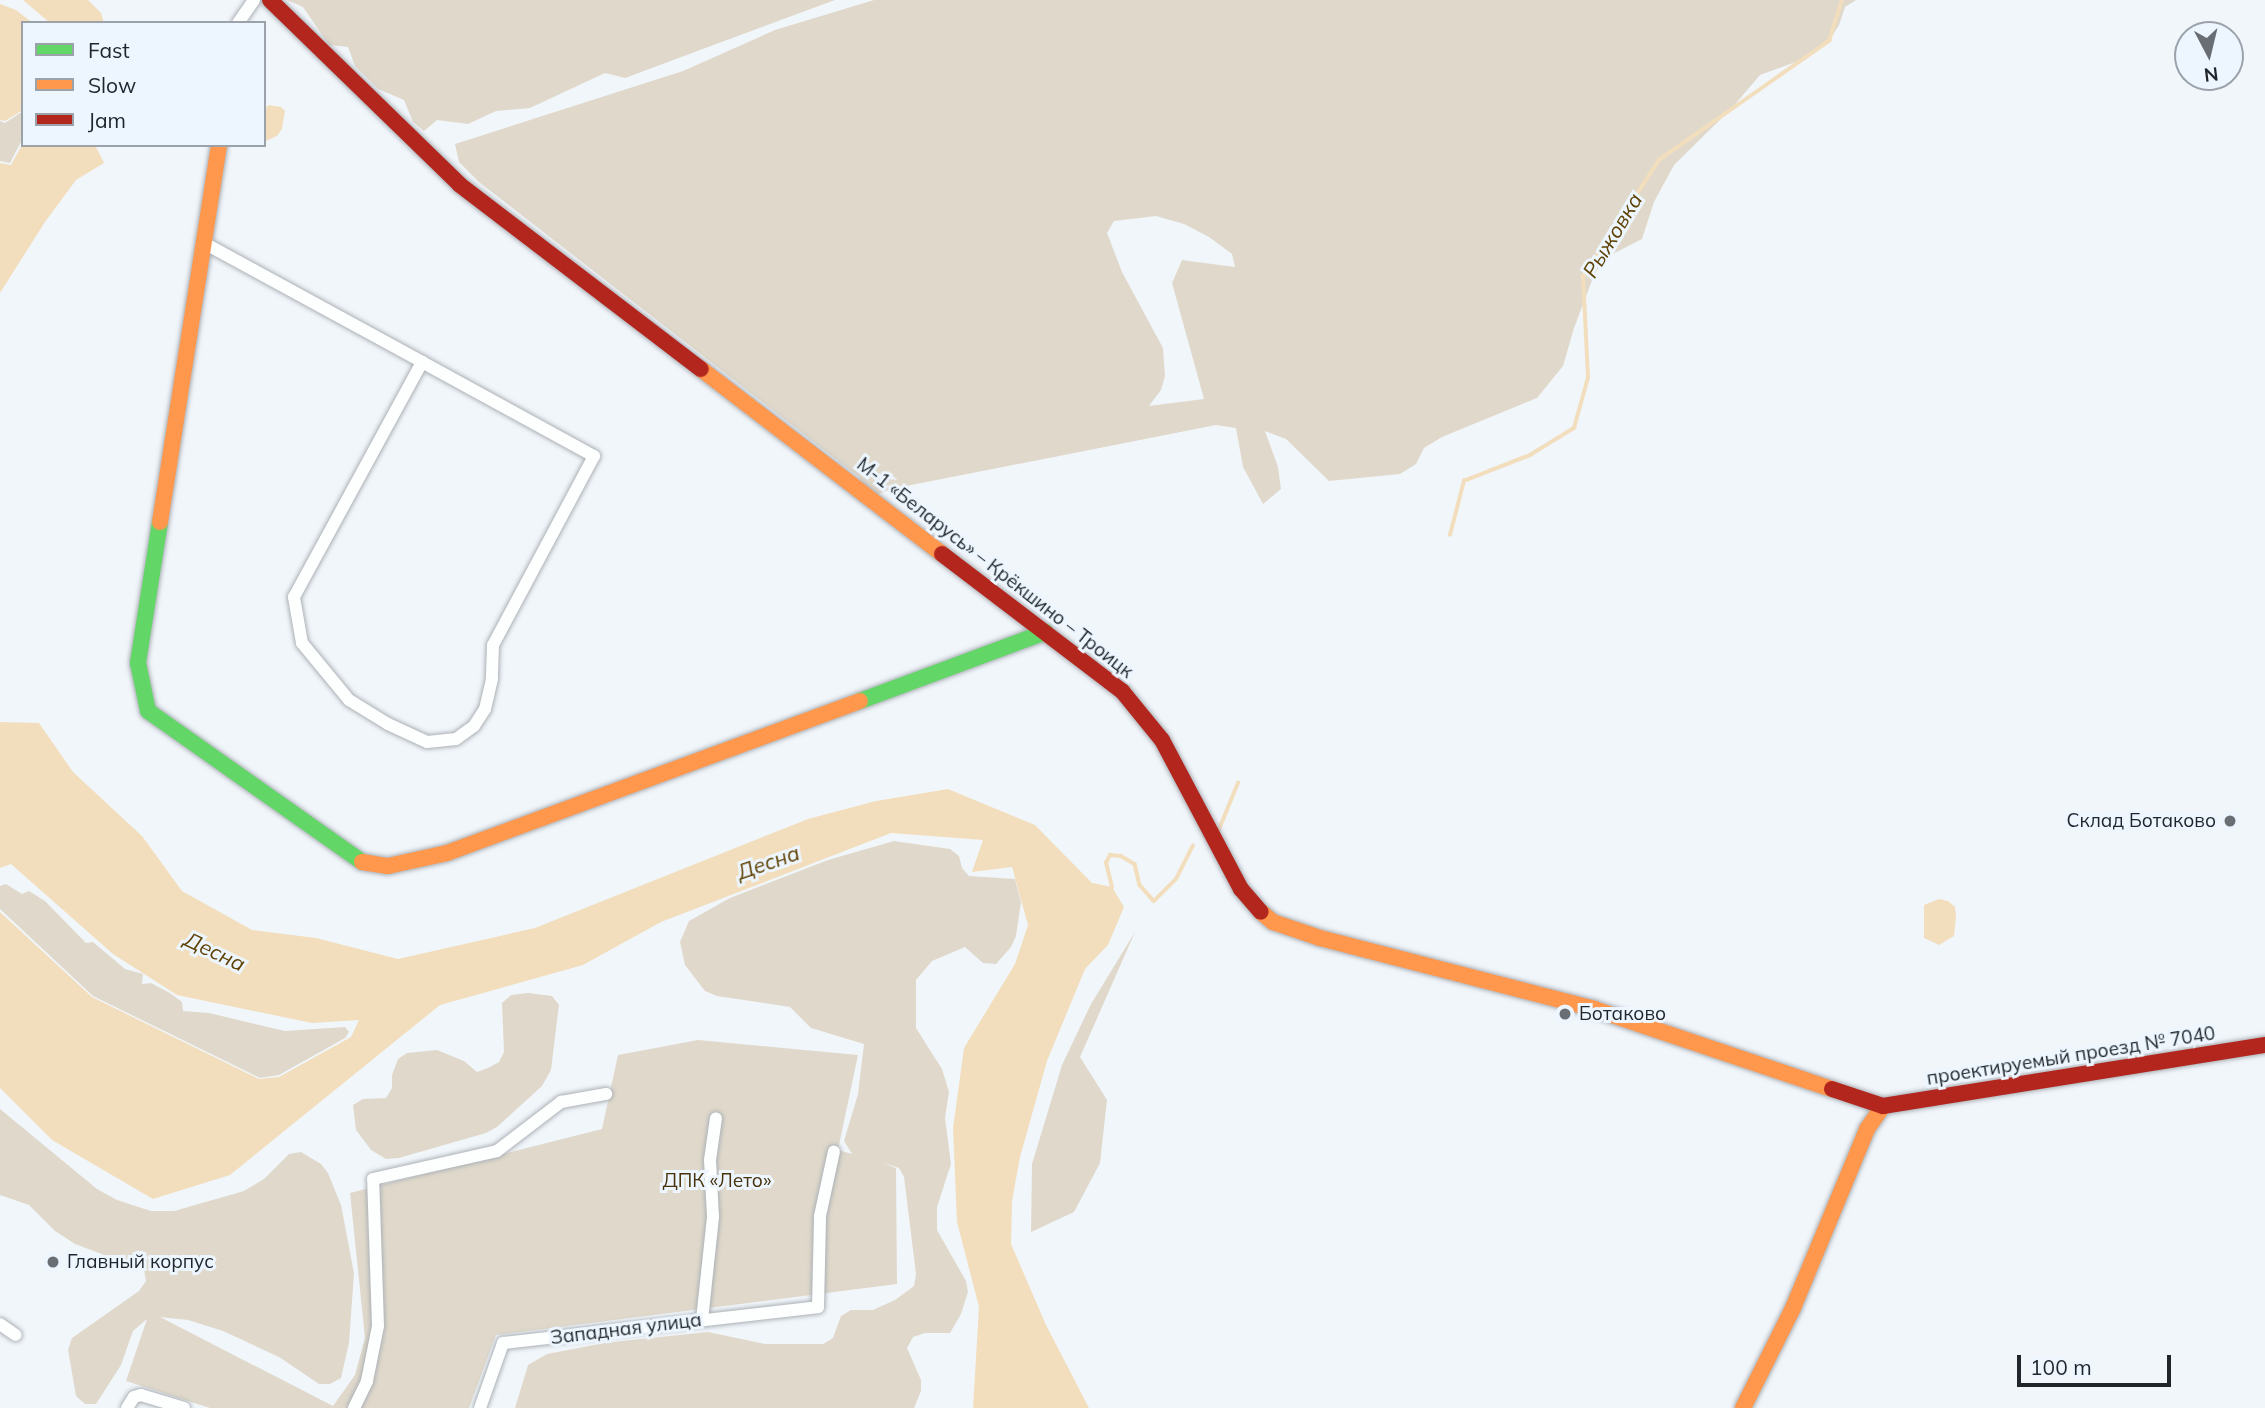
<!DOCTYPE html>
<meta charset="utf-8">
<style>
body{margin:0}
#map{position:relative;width:2265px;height:1408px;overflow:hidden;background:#f1f6fb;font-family:Mulish,sans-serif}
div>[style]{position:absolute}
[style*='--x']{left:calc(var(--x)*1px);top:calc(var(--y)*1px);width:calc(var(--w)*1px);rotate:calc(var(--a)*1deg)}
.green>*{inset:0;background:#e0d9cb}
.water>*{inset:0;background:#f2debd}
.stream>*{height:3.5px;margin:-1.75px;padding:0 1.75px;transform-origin:1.75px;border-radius:1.75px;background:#f2debd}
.roads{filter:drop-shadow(0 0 2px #acb1b6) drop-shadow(0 0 2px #acb1b6)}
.street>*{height:12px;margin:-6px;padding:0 6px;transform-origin:6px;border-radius:6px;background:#fdfefe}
.fast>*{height:16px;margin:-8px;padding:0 8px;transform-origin:8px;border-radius:8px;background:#63d668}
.slow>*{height:16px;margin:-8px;padding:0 8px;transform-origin:8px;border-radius:8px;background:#ff974d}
.jam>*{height:16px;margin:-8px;padding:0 8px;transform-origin:8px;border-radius:8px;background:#b3261e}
.dots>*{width:19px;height:19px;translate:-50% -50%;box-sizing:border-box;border:4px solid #edf6ff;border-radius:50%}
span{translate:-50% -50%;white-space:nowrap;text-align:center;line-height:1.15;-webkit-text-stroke:6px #edf6ff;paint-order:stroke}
.street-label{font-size:19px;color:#1f252a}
.poi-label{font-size:19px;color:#1f252a}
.right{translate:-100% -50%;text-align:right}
.left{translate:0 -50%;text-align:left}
.park-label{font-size:19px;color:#47320b}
.water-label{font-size:21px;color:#5f4103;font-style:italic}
.legend{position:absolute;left:21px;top:21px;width:245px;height:126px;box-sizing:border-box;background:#edf6ff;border:2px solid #9ba2aa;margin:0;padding:9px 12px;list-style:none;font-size:21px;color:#1f252a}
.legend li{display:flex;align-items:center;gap:14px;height:35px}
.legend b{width:35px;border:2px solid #9ba2aa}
.north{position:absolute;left:2174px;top:21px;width:70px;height:70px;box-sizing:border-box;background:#edf6ff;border:2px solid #9ba2aa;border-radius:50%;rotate:173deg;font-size:19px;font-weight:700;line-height:28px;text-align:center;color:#1f252a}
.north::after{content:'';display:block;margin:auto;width:24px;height:32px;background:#686e73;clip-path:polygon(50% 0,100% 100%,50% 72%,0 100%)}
.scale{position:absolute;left:2017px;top:1355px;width:154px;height:32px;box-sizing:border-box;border:4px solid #1f252a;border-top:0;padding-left:9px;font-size:21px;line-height:24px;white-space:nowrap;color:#1f252a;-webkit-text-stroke:5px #edf6ff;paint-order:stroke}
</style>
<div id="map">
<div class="green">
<i style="clip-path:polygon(287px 0,835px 0,625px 78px,605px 73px,530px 108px,496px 111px,468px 124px,437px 120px,424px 131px,413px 122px,404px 100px,378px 89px,355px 66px,348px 47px,329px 45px,303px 7px)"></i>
<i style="clip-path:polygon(evenodd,874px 0,1856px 0,1845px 7px,1839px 25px,1829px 41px,1801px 60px,1760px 75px,1731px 109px,1674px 165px,1654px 202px,1642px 239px,1605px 258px,1594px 275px,1574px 328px,1563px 366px,1537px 398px,1442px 437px,1424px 448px,1416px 464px,1400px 474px,1329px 481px,1286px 439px,1265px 431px,1278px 467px,1281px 489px,1263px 504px,1243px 467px,1236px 428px,1216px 425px,891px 489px,876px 495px,866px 490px,859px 477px,479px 182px,459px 162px,455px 144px,683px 71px,775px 30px,874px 0,1156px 216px,1184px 224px,1209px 237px,1232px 254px,1235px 267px,1182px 260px,1172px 283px,1204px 399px,1149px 406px,1161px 390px,1165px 376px,1163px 348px,1122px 272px,1107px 233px,1114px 221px,1156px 216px)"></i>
<i style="clip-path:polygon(23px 111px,23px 138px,10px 163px,0 161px,0 121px,5px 123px)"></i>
<i style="clip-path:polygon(894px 841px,950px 849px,959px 856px,962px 868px,969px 876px,1015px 879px,1021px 902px,1016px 936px,1011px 947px,996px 964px,983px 963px,965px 947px,932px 961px,916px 980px,916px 1028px,942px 1069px,949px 1092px,945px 1118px,951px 1164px,937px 1207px,937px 1230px,966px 1281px,968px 1292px,961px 1314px,950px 1333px,925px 1333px,913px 1337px,907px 1348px,921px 1380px,921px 1391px,914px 1408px,515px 1408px,528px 1365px,547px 1354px,604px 1343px,708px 1332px,765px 1344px,823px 1344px,833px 1338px,841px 1316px,851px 1310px,873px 1310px,895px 1300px,914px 1286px,916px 1274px,904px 1177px,899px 1168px,881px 1162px,896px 1168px,897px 1284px,496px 1335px,469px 1408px,210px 1408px,126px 1381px,147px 1319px,133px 1331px,121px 1365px,96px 1404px,85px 1404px,76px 1396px,68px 1350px,72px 1338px,139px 1291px,146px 1281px,144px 1270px,75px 1244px,55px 1231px,29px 1205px,0 1195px,0 1109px,97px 1189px,117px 1200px,151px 1211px,174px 1211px,244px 1191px,264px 1179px,289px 1154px,301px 1152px,321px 1164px,328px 1173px,341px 1205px,354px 1273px,349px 1343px,341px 1378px,330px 1384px,319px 1384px,279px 1357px,223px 1331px,188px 1320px,160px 1317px,333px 1406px,355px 1375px,365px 1338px,350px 1193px,602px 1129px,618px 1055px,698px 1040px,858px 1055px,838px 1150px,852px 1154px,844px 1141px,858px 1094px,864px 1044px,811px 1028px,790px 1007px,717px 996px,705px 991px,685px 965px,680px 942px,689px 921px,730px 898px,828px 860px)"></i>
<i style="clip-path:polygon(6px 884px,22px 894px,29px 891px,45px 901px,86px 943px,93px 942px,125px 969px,143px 974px,142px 984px,151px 983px,170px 993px,182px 1002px,183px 1011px,209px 1013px,285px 1031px,345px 1027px,349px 1032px,345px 1038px,279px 1075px,260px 1078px,93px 996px,0 909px,0 886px)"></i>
<i style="clip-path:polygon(1135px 932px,1080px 1057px,1107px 1100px,1100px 1163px,1074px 1212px,1031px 1232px,1032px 1164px,1062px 1065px,1091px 1004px)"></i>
<i style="clip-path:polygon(528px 993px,552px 996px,559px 1005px,551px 1070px,542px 1086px,497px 1127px,486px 1133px,399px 1158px,386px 1159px,371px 1150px,356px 1130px,353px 1105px,363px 1099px,386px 1098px,392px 1088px,392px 1075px,398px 1059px,407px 1053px,437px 1050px,464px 1061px,477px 1072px,488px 1068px,499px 1062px,504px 1052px,502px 1003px,511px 995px)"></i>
</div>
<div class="water">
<i style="clip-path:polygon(23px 0,88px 0,101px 13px,104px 23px,50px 23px)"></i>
<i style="clip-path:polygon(0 4px,16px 10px,33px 23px,23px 23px,23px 110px,5px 121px,0 120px)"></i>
<i style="clip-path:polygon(268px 105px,281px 107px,285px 111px,282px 129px,277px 136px,264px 142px,264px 112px)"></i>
<i style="clip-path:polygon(23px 143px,23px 145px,95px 145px,104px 163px,76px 180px,45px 222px,0 293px,0 163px,11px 165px)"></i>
<i style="clip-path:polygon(0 722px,39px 723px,73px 772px,142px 836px,182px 891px,252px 930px,316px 938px,398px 959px,535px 928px,808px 819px,876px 801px,948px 789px,1035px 825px,1092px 883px,1112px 887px,1124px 907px,1108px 945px,1085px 969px,1047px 1061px,1020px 1157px,1012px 1201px,1011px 1244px,1046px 1325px,1089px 1408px,973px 1408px,979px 1307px,957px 1222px,953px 1128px,964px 1048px,1015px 964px,1028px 925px,1012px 867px,972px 872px,983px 840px,891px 833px,661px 922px,583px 965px,440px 1005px,230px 1175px,153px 1199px,52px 1140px,0 1088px,0 912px,92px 997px,259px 1079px,279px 1077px,351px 1037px,359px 1020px,312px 1023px,177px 995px,113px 954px,11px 864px,0 868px)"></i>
<i style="clip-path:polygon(1939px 899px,1948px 901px,1955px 907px,1956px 916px,1954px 936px,1939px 945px,1924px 938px,1924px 905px)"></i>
</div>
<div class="stream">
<i style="--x:1450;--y:535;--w:56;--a:-75.5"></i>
<i style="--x:1464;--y:481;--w:71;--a:-21.5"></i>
<i style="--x:1530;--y:455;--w:52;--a:-31.5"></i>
<i style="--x:1574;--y:428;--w:52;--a:-74.4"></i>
<i style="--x:1588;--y:378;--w:101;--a:-92.8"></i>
<i style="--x:1583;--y:277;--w:140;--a:-57"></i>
<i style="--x:1659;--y:160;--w:208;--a:-35"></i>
<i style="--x:1829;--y:41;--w:43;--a:-72.4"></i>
<i style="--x:1218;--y:832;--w:53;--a:-67.8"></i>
<i style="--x:1110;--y:891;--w:4;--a:-63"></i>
<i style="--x:1112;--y:887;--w:25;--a:-104"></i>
<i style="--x:1106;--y:863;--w:9;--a:-63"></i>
<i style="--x:1110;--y:855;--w:11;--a:5"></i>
<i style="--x:1121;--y:856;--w:16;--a:30"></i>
<i style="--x:1135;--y:864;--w:22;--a:77"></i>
<i style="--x:1140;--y:885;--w:21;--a:49"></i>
<i style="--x:1154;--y:901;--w:31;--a:-45"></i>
<i style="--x:1176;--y:879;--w:37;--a:-63"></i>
</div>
<div class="roads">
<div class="street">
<i style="--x:238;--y:23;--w:28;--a:-55"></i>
<i style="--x:204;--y:243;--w:248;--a:28.6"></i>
<i style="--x:422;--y:362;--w:196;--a:28.7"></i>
<i style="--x:594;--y:456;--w:214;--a:118.1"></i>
<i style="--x:493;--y:645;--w:34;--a:92"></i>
<i style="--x:492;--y:679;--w:31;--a:103"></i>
<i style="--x:485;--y:709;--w:20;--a:123"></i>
<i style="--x:474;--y:726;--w:22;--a:144"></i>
<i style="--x:456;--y:739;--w:29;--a:174"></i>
<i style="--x:427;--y:742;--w:43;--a:-155.2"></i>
<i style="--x:388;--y:724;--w:46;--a:-148.4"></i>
<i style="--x:349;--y:700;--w:74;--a:-129.5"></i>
<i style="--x:302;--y:643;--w:47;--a:-99.9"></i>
<i style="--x:294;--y:597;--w:268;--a:-61.4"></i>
<i style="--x:702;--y:1320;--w:104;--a:-83.9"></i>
<i style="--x:713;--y:1217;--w:57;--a:-93"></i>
<i style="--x:710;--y:1160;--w:42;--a:-81.9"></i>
<i style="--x:0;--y:1324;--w:19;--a:35"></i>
<i style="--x:127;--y:1408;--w:13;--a:-58"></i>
<i style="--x:134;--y:1397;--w:7;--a:-16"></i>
<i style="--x:141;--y:1395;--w:45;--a:16.8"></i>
<i style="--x:354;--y:1408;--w:30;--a:-64"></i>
<i style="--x:367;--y:1381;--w:56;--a:-78.7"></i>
<i style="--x:378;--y:1326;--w:147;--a:-91.9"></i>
<i style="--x:373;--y:1179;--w:127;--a:-12.7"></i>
<i style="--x:497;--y:1151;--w:81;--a:-37.4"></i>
<i style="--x:561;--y:1102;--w:46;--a:-10.1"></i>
<i style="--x:480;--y:1408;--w:69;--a:-70.5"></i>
<i style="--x:503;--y:1343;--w:317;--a:-6.5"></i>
<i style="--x:818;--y:1307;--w:91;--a:-88.7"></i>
<i style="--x:820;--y:1216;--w:66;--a:-77.8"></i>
</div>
<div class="fast">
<i style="--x:160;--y:522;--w:143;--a:98.9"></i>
<i style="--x:138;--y:663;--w:49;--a:78.2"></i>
<i style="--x:148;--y:711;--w:262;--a:35.2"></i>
<i style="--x:860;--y:701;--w:198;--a:-20.4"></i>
</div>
<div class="slow">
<i style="--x:701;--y:369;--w:304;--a:37.5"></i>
<i style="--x:160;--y:522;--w:382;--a:-81.1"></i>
<i style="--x:362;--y:862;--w:26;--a:9"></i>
<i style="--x:388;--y:866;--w:60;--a:-12.4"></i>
<i style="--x:447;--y:853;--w:440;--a:-20.2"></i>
<i style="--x:1261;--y:912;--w:16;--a:40"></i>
<i style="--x:1273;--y:922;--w:50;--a:18.8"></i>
<i style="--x:1320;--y:938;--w:283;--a:14.5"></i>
<i style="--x:1594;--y:1009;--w:251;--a:18.6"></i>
<i style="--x:1743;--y:1408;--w:112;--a:-63.4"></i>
<i style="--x:1793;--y:1308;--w:194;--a:-67.5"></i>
<i style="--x:1867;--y:1129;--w:28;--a:-55"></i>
</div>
<div class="jam">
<i style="--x:270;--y:0;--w:265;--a:44.2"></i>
<i style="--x:460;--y:185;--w:303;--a:37.4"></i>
<i style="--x:942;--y:554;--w:226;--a:37.3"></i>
<i style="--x:1122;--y:691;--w:63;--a:50.8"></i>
<i style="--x:1162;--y:740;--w:169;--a:62.1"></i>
<i style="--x:1241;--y:889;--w:30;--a:49"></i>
<i style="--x:1832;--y:1089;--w:54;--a:18.4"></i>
<i style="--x:1883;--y:1106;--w:387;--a:-9.1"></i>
</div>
</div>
<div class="dots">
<i style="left:2230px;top:821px;background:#686e73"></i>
<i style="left:1565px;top:1014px;background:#686e73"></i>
<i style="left:53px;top:1262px;background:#686e73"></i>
</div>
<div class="street-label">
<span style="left:995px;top:568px;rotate:38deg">М-1 «Беларусь» – Крёкшино – Троицк</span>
<span style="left:2071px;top:1056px;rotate:-9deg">проектируемый проезд № 7040</span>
<span style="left:626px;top:1329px;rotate:-7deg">Западная улица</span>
</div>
<div class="poi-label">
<span class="right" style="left:2216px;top:821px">Склад Ботаково</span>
<span class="left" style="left:1579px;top:1014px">Ботаково</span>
<span class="left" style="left:67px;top:1262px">Главный корпус</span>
</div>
<div class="park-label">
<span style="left:717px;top:1181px">ДПК «Лето»</span>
</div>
<div class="water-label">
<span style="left:1612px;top:235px;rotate:-59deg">Рыжовка</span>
<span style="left:768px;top:862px;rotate:-19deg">Десна</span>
<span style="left:215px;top:951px;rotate:25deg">Десна</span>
</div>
<ul class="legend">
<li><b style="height:9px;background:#63d668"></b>Fast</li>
<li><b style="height:9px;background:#ff974d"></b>Slow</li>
<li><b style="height:9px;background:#b3261e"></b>Jam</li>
</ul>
<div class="north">N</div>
<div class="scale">100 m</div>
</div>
